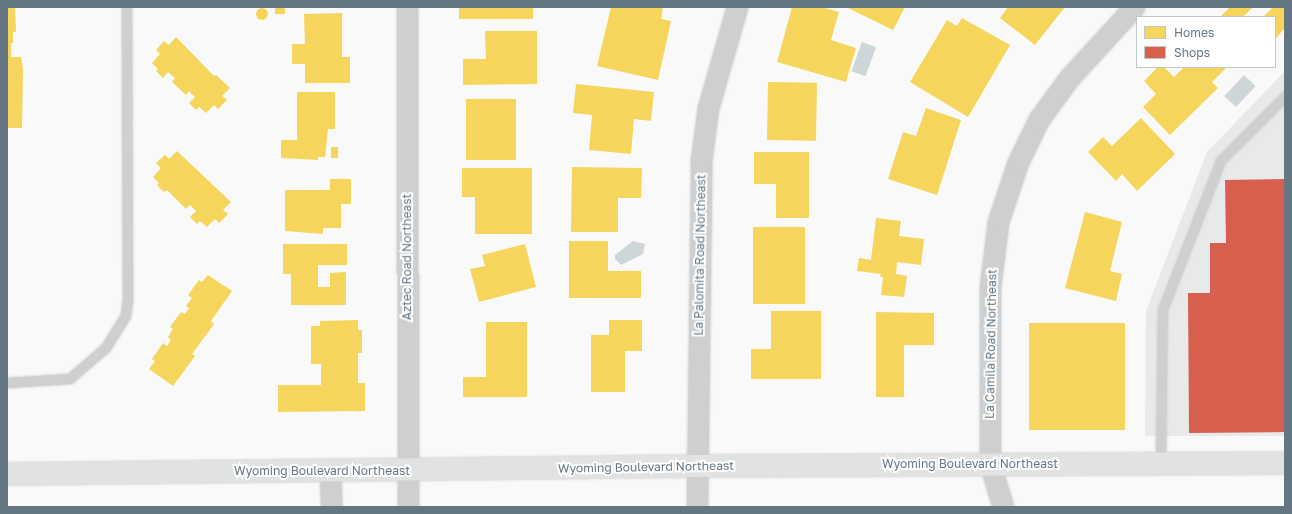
<!DOCTYPE html>
<style>
body{margin:0}
#map{position:relative;width:1292px;height:514px;overflow:hidden;background:#f9f9f9;font-family:"Golos Text",sans-serif}
div>[style]{position:absolute}
[style*='--x']{left:calc(var(--x)*1px);top:calc(var(--y)*1px);width:calc(var(--w)*1px);rotate:calc(var(--a)*1deg)}
.built>*{inset:0;background:#e8e9e9}
.water>*{inset:0;background:#ced6d9;transform-origin:0 0}
.homes>*{inset:0;background:#f6d55c;transform-origin:0 0}
.round{border-radius:50%}
.shops>*{inset:0;background:#d6604d}
.roads{filter:drop-shadow(0 0 1px #d5d6d7) drop-shadow(0 0 1px #d5d6d7)}
.service>*{height:10px;margin:-5px;padding:0 5px;transform-origin:5px;border-radius:5px;background:#cecfd0}
.minor>*{height:21px;margin:-10.5px;padding:0 10.5px;transform-origin:10.5px;border-radius:10.5px;background:#cecfd0}
.secondary>*{height:22px;margin:-11px;padding:0 11px;transform-origin:11px;border-radius:11px;background:#e1e2e2}
span{translate:-50% -50%;white-space:nowrap;text-align:center;line-height:1.15;-webkit-text-stroke:4px #fff;paint-order:stroke}
.street-label{font-size:12px;color:#657683}
.frame{position:absolute;inset:0;border:8px solid #657683;pointer-events:none}
.legend{position:absolute;left:1136px;top:16px;width:140px;height:52px;box-sizing:border-box;background:#fff;border:1px solid #c1c8cd;margin:0;padding:5px 7px;list-style:none;font-size:12px;color:#657683}
.legend li{display:flex;align-items:center;gap:8px;height:20px}
.legend b{width:20px;border:1px solid #c1c8cd}
</style>
<div id="map">
<div class="built">
<i style="clip-path:polygon(1285px 71px,1285px 436px,1145px 436px,1146px 311px,1207px 152px)"></i>
</div>
<div class="water">
<i style="left:862px;top:42px;width:15px;height:31px;rotate:20deg"></i>
<i style="left:1244px;top:75px;width:16px;height:29px;rotate:43deg"></i>
<i style="clip-path:polygon(633px 241px,645px 244px,643px 254px,621px 265px,615px 259px,615px 255px)"></i>
</div>
<div class="homes">
<i style="clip-path:polygon(7px 7px,15px 7px,16px 32px,13px 32px,13px 43px,11px 43px,11px 57px,21px 57px,23px 69px,22px 128px,7px 128px)"></i>
<i style="left:275px;top:7px;width:10px;height:7px"></i>
<i style="left:459px;top:7px;width:74px;height:12px"></i>
<i style="clip-path:polygon(611px 7px,663px 7px,661px 19px,671px 21px,658px 80px,597px 66px)"></i>
<i style="clip-path:polygon(792px 7px,822px 7px,839px 12px,831px 40px,856px 48px,846px 82px,777px 62px)"></i>
<i style="clip-path:polygon(846px 7px,905px 7px,893px 30px)"></i>
<i style="clip-path:polygon(1008px 7px,1065px 7px,1035px 45px,1000px 18px)"></i>
<i style="clip-path:polygon(1230px 7px,1253px 7px,1243px 17px,1220px 17px)"></i>
<i style="clip-path:polygon(1273px 7px,1285px 7px,1285px 28px,1275px 39px,1275px 17px,1263px 17px)"></i>
<i class="round" style="left:256px;top:8px;width:12px;height:12px"></i>
<i style="clip-path:polygon(342px 13px,342px 57px,350px 57px,350px 83px,305px 83px,305px 64px,292px 64px,292px 44px,305px 44px,304px 14px)"></i>
<i style="clip-path:polygon(962px 18px,1010px 45px,968px 117px,910px 82px,947px 20px,957px 26px)"></i>
<i style="clip-path:polygon(485px 31px,537px 31px,537px 84px,463px 85px,463px 59px,486px 59px)"></i>
<i style="clip-path:polygon(176px 37px,214px 76px,216px 75px,230px 88px,222px 96px,227px 100px,218px 109px,214px 105px,206px 113px,199px 107px,196px 110px,189px 103px,195px 97px,189px 91px,186px 95px,172px 82px,175px 78px,168px 72px,163px 78px,156px 71px,158px 69px,152px 63px,160px 54px,156px 50px,164px 41px,169px 45px)"></i>
<i style="clip-path:polygon(1158px 67px,1164px 67px,1174px 77px,1184px 67px,1227px 67px,1212px 82px,1218px 88px,1170px 135px,1143px 107px,1156px 94px,1144px 81px)"></i>
<i style="left:768px;top:82px;width:49px;height:58px;rotate:1deg"></i>
<i style="clip-path:polygon(576px 84px,654px 92px,651px 121px,634px 119px,631px 154px,589px 150px,592px 115px,573px 113px)"></i>
<i style="clip-path:polygon(297px 92px,335px 92px,335px 129px,328px 129px,325px 157px,318px 157px,318px 160px,281px 158px,281px 140px,297px 140px)"></i>
<i style="left:466px;top:99px;width:50px;height:61px"></i>
<i style="clip-path:polygon(926px 108px,961px 120px,937px 195px,888px 179px,903px 132px,916px 136px)"></i>
<i style="clip-path:polygon(1141px 118px,1175px 154px,1137px 191px,1122px 174px,1116px 181px,1088px 152px,1103px 137px,1112px 146px)"></i>
<i style="left:331px;top:147px;width:7px;height:11px"></i>
<i style="clip-path:polygon(177px 151px,231px 202px,223px 210px,228px 214px,219px 223px,215px 219px,207px 227px,200px 221px,197px 224px,190px 217px,196px 211px,190px 205px,186px 209px,167px 190px,164px 192px,157px 185px,159px 183px,153px 177px,161px 168px,156px 163px,165px 155px,169px 159px)"></i>
<i style="clip-path:polygon(754px 152px,809px 152px,809px 218px,776px 218px,776px 184px,754px 184px)"></i>
<i style="clip-path:polygon(572px 167px,642px 168px,641px 198px,618px 198px,618px 232px,571px 232px)"></i>
<i style="clip-path:polygon(462px 168px,532px 168px,532px 234px,475px 234px,475px 197px,462px 197px)"></i>
<i style="clip-path:polygon(330px 179px,351px 179px,351px 204px,341px 204px,341px 228px,323px 228px,323px 234px,285px 231px,285px 190px,330px 190px)"></i>
<i style="clip-path:polygon(1085px 212px,1122px 222px,1110px 271px,1122px 274px,1116px 301px,1065px 288px)"></i>
<i style="clip-path:polygon(876px 218px,901px 221px,899px 236px,924px 239px,921px 265px,897px 262px,896px 274px,907px 276px,904px 297px,881px 295px,883px 277px,880px 277px,881px 274px,857px 271px,859px 258px,871px 260px)"></i>
<i style="left:753px;top:227px;width:52px;height:77px"></i>
<i style="clip-path:polygon(569px 241px,608px 241px,608px 271px,641px 271px,641px 298px,569px 298px)"></i>
<i style="clip-path:polygon(283px 244px,347px 244px,347px 265px,318px 265px,318px 287px,330px 287px,330px 273px,346px 272px,346px 305px,291px 305px,291px 274px,283px 274px)"></i>
<i style="clip-path:polygon(525px 244px,536px 287px,479px 302px,470px 269px,485px 266px,482px 255px)"></i>
<i style="clip-path:polygon(208px 275px,232px 291px,211px 321px,214px 324px,192px 354px,195px 356px,173px 386px,149px 369px,155px 361px,152px 359px,163px 343px,167px 346px,171px 340px,168px 337px,173px 329px,170px 327px,181px 312px,185px 314px,189px 308px,186px 306px,192px 298px,188px 295px,199px 280px,202px 282px)"></i>
<i style="clip-path:polygon(771px 311px,821px 311px,821px 379px,751px 379px,751px 349px,771px 349px)"></i>
<i style="clip-path:polygon(876px 312px,934px 313px,934px 345px,904px 345px,904px 397px,876px 397px)"></i>
<i style="clip-path:polygon(358px 320px,358px 330px,362px 330px,362px 353px,358px 353px,358px 383px,365px 383px,365px 411px,278px 412px,278px 385px,321px 385px,321px 364px,311px 364px,311px 326px,320px 326px,320px 321px)"></i>
<i style="clip-path:polygon(609px 320px,642px 320px,642px 351px,625px 351px,625px 392px,591px 392px,591px 335px,609px 335px)"></i>
<i style="clip-path:polygon(486px 322px,527px 322px,527px 397px,463px 397px,463px 377px,486px 377px)"></i>
<i style="left:1125px;top:323px;width:107px;height:96px;rotate:90deg"></i>
</div>
<div class="shops">
<i style="clip-path:polygon(1285px 179px,1285px 432px,1189px 433px,1188px 293px,1210px 293px,1210px 243px,1226px 243px,1225px 180px)"></i>
</div>
<div class="roads">
<div class="service">
<i style="--x:7;--y:383;--w:63;--a:-3.6"></i>
<i style="--x:70;--y:379;--w:48;--a:-40.7"></i>
<i style="--x:106;--y:348;--w:38;--a:-58"></i>
<i style="--x:126;--y:316;--w:16;--a:-83"></i>
<i style="--x:128;--y:300;--w:293;--a:-90.2"></i>
<i style="--x:1161;--y:463;--w:153;--a:-89.3"></i>
<i style="--x:1163;--y:310;--w:160;--a:-68.7"></i>
<i style="--x:1221;--y:161;--w:91;--a:-45"></i>
</div>
<div class="minor">
<i style="--x:407;--y:7;--w:500;--a:89.89"></i>
<i style="--x:330;--y:471;--w:36;--a:88"></i>
<i style="--x:697;--y:507;--w:346;--a:-89.3"></i>
<i style="--x:701;--y:161;--w:53;--a:-82.5"></i>
<i style="--x:708;--y:108;--w:105;--a:-74"></i>
<i style="--x:1003;--y:507;--w:45;--a:-106.8"></i>
<i style="--x:990;--y:464;--w:177;--a:-90"></i>
<i style="--x:990;--y:287;--w:65;--a:-83"></i>
<i style="--x:998;--y:222;--w:63;--a:-71.6"></i>
<i style="--x:1018;--y:162;--w:48;--a:-64"></i>
<i style="--x:1039;--y:119;--w:51;--a:-53.8"></i>
<i style="--x:1069;--y:78;--w:96;--a:-47.5"></i>
</div>
<div class="secondary">
<i style="--x:7;--y:474;--w:691;--a:-0.66"></i>
<i style="--x:698;--y:466;--w:587;--a:-0.29"></i>
</div>
</div>
<div class="street-label">
<span style="left:700px;top:255px;rotate:-89deg">La Palomita Road Northeast</span>
<span style="left:407px;top:257px;rotate:-90deg">Aztec Road Northeast</span>
<span style="left:991px;top:344px;rotate:-89deg">La Camila Road Northeast</span>
<span style="left:970px;top:464px">Wyoming Boulevard Northeast</span>
<span style="left:646px;top:467px;rotate:-1deg">Wyoming Boulevard Northeast</span>
<span style="left:322px;top:471px">Wyoming Boulevard Northeast</span>
</div>
<div class="frame"></div>
<ul class="legend">
<li><b style="height:11px;background:#f6d55c"></b>Homes</li>
<li><b style="height:11px;background:#d6604d"></b>Shops</li>
</ul>
</div>
